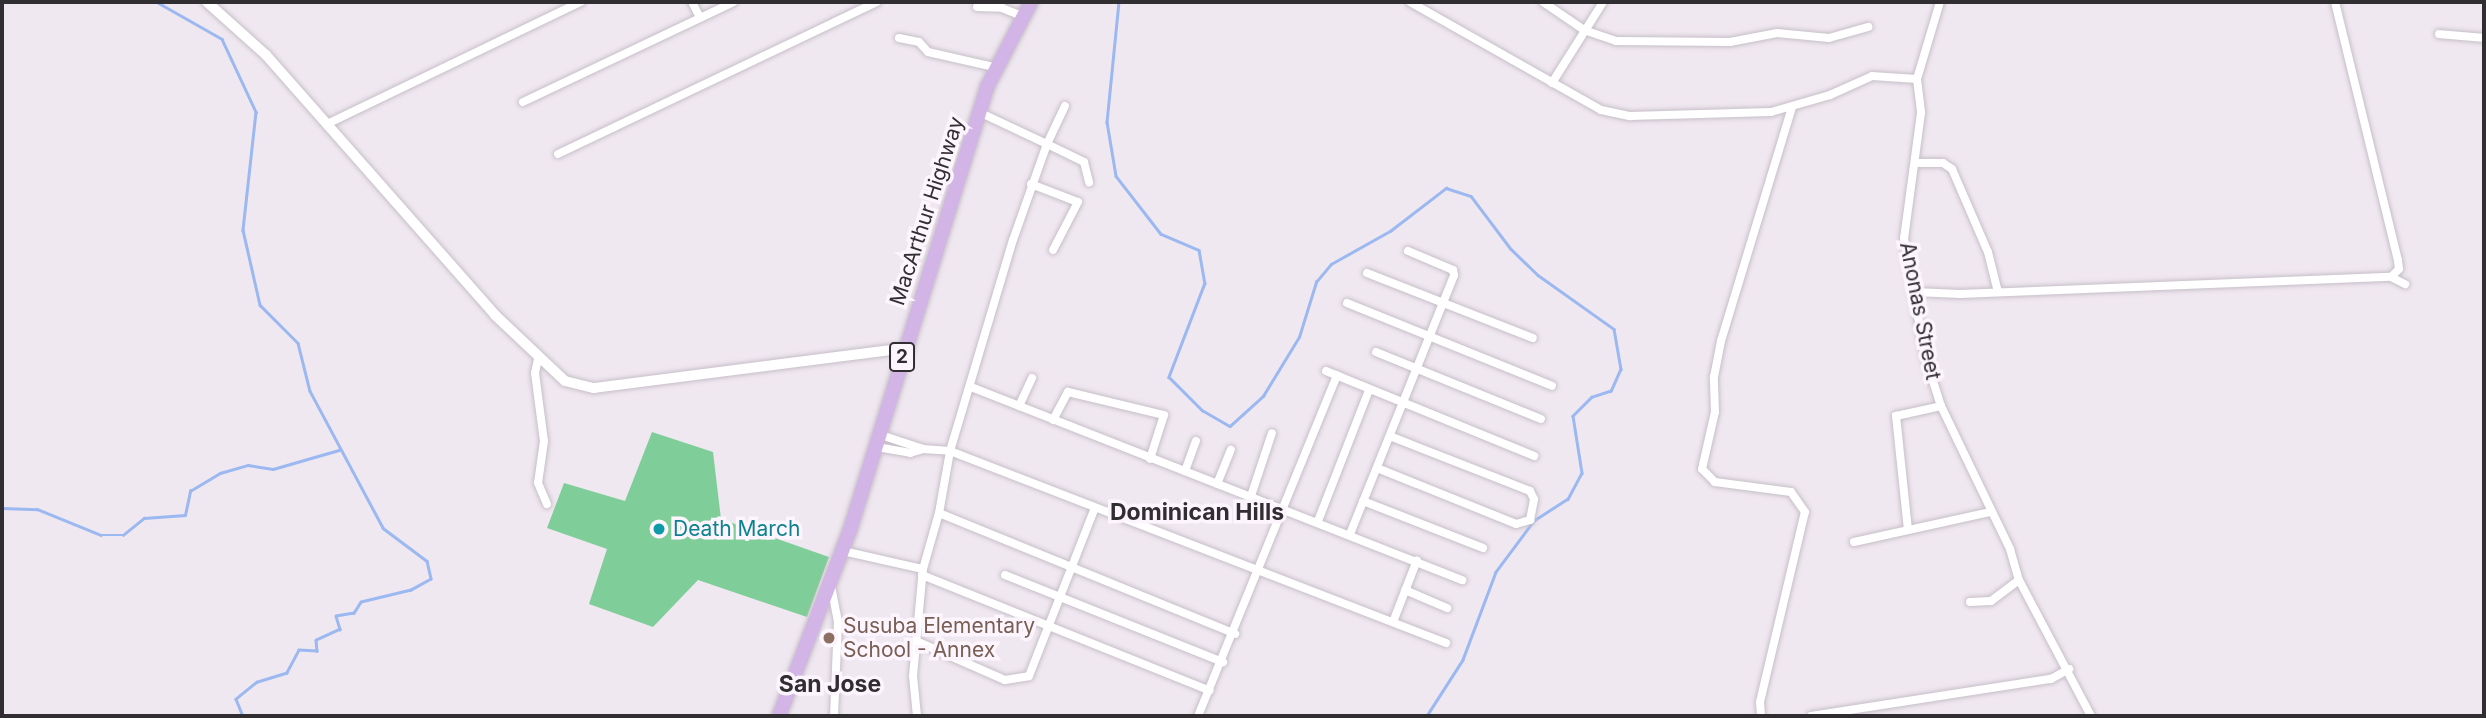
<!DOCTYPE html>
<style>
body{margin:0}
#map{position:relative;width:2486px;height:718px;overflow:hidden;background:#f0e8f1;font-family:Inter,sans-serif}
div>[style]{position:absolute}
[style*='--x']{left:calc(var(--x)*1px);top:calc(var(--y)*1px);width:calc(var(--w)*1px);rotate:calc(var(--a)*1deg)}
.green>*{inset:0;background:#7fcd98}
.stream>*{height:2.5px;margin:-1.25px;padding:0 1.25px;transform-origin:1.25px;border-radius:1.25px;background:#9bb8f1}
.roads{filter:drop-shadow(0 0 2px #c6bfc7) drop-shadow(0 0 2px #c6bfc7)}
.minor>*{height:8px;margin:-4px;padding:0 4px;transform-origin:4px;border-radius:4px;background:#fff}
.tertiary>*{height:10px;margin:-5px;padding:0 5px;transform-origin:5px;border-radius:5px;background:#fff}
.trunk>*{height:14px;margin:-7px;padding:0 7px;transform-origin:7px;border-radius:7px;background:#d2b4e6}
.dots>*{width:19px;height:19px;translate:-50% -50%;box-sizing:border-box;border:4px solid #fdf5fe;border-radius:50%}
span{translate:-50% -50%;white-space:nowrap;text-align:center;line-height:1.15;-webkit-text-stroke:7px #fdf5fe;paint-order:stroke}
.shield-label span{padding:2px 5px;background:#fdf5fe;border:2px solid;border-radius:5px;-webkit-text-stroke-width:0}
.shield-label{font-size:19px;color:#312e31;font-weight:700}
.street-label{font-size:21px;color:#312e31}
.culture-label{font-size:21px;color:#0d838f}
.left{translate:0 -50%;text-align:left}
.education-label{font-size:21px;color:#785e54}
.neighbourhood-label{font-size:23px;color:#312e31;font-weight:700}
.frame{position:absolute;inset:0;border:4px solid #312e31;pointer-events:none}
</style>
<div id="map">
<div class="green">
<i style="clip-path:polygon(652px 432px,713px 452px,721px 519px,829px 557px,807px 617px,698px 580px,653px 627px,589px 604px,607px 549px,547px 528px,564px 483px,625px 501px)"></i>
</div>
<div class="stream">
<i style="--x:157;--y:2;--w:75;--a:29.6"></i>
<i style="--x:222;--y:39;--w:81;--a:65"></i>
<i style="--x:256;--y:112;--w:119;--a:96.3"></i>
<i style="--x:243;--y:230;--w:77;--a:77.2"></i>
<i style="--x:260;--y:305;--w:54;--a:45"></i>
<i style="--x:298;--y:343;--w:49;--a:76"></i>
<i style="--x:310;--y:391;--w:155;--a:61.9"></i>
<i style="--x:383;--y:528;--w:55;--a:36.9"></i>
<i style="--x:427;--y:561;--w:18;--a:77"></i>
<i style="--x:431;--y:579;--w:23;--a:151"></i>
<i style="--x:411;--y:590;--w:51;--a:166.5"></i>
<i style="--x:361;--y:602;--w:13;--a:122"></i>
<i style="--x:354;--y:613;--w:18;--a:171"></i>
<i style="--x:336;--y:616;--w:14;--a:73"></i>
<i style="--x:340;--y:629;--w:26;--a:155"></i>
<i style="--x:316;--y:640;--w:11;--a:85"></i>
<i style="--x:317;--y:651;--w:18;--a:-177"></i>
<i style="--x:299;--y:650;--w:26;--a:118"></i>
<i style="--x:287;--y:673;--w:31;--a:163"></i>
<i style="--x:257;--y:682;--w:27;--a:141"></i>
<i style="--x:236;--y:699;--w:18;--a:68"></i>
<i style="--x:1119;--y:2;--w:121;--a:95.7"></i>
<i style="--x:1107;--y:122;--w:55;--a:80.5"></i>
<i style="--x:1116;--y:176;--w:73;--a:52.2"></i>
<i style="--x:1161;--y:234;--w:41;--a:22.8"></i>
<i style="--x:1199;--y:250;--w:34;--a:80"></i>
<i style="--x:1205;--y:283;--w:101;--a:111"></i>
<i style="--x:1169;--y:377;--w:47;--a:45"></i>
<i style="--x:1202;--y:410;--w:32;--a:30"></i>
<i style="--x:1230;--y:426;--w:45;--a:-42.3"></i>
<i style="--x:1263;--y:396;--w:69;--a:-58.6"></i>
<i style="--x:1299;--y:337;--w:58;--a:-72.8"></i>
<i style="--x:1316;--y:282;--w:23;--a:-50"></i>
<i style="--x:1331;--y:264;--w:68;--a:-29.2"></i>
<i style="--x:1390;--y:231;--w:71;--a:-37.5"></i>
<i style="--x:1446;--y:188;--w:26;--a:18"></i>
<i style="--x:1471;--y:196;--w:66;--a:53"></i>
<i style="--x:1511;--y:249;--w:37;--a:44"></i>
<i style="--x:1538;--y:275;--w:93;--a:35.4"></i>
<i style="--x:1614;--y:329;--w:41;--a:80.1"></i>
<i style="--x:1621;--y:369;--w:24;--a:114"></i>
<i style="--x:1611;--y:391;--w:20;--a:162"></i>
<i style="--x:1592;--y:397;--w:27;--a:135"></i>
<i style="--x:1573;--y:416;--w:58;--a:81"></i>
<i style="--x:1582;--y:473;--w:30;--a:118"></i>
<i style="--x:1568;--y:499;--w:40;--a:147.1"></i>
<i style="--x:1534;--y:521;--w:64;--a:126.7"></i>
<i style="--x:1496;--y:572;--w:94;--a:110.6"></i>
<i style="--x:1463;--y:660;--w:67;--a:122.7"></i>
<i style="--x:2;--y:508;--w:35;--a:2"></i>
<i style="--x:37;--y:509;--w:69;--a:22.1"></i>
<i style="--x:101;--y:535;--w:22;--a:0"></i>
<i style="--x:123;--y:535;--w:27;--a:-39"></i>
<i style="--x:144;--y:518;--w:41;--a:-4.2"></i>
<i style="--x:185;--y:515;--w:25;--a:-78"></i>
<i style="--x:190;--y:491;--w:35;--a:-31"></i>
<i style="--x:220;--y:473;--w:29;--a:-16"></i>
<i style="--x:248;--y:465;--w:25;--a:9"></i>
<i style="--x:273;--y:469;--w:69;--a:-16.1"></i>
</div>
<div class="roads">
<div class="minor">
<i style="--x:692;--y:2;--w:18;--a:63"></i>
<i style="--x:1410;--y:2;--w:219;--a:29.5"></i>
<i style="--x:1601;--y:110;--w:30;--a:12"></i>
<i style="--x:1630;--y:116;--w:141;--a:-1.6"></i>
<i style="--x:1771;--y:112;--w:61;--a:-16.1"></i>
<i style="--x:1830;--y:95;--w:46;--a:-24.3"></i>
<i style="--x:1872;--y:76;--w:45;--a:3.8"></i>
<i style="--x:1917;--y:79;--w:34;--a:83"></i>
<i style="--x:1921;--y:113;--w:126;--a:97.7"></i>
<i style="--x:1904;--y:238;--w:120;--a:79.9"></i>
<i style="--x:1925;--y:356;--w:52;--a:72.3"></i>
<i style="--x:1941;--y:406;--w:159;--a:64.2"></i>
<i style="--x:2010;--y:549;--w:32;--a:74"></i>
<i style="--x:2019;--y:580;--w:154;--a:62.1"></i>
<i style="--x:1543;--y:2;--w:50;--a:34.3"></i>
<i style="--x:1584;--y:30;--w:34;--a:19"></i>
<i style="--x:1616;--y:41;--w:114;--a:0.5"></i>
<i style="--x:1730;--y:42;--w:48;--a:-10.8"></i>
<i style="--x:1777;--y:33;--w:52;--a:5.5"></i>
<i style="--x:1829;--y:38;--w:41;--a:-15.8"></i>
<i style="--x:2335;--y:2;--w:266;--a:76.3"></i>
<i style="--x:2398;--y:260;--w:9;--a:84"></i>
<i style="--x:2399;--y:269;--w:11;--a:135"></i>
<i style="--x:977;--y:7;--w:25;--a:2"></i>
<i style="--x:1002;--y:8;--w:22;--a:22"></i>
<i style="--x:2439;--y:34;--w:45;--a:5.1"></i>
<i style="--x:899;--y:38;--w:20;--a:11"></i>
<i style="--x:919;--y:42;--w:13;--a:48"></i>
<i style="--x:928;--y:52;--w:68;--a:12.8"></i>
<i style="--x:1917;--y:79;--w:80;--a:-73.4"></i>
<i style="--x:1552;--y:83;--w:96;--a:-57.8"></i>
<i style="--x:523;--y:102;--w:233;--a:-25.4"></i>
<i style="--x:981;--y:113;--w:73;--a:25.2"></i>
<i style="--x:1047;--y:144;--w:42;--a:-64.7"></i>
<i style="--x:327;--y:124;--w:282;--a:-25.7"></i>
<i style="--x:558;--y:154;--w:353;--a:-25.5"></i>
<i style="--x:1915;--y:163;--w:28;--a:0"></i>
<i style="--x:1943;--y:163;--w:11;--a:34"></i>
<i style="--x:1952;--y:169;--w:90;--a:66.6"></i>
<i style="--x:1988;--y:252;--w:41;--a:76"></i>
<i style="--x:1031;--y:184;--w:50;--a:21"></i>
<i style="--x:1078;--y:202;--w:54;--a:117.5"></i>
<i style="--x:1367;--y:273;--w:178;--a:21.4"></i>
<i style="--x:1915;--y:292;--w:45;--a:2.5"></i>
<i style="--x:1960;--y:294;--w:431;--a:-2.3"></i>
<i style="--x:2391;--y:277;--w:16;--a:27"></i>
<i style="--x:1347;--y:303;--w:221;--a:22"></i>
<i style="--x:1376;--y:352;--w:178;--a:22.1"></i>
<i style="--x:538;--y:359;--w:14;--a:102"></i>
<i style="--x:535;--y:373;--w:69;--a:82.5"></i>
<i style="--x:544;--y:441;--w:42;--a:98.1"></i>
<i style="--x:538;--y:483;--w:23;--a:67"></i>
<i style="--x:1326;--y:371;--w:225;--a:22.2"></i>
<i style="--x:971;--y:387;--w:528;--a:21.46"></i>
<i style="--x:1019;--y:406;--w:31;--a:-65"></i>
<i style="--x:1053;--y:420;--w:32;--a:-62"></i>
<i style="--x:1068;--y:392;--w:99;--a:13.5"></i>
<i style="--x:1164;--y:415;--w:46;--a:107.7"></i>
<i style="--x:881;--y:435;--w:44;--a:18.4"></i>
<i style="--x:923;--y:449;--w:27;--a:4"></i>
<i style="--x:950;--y:451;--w:532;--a:21.16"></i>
<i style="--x:877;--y:447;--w:34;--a:10"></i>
<i style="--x:910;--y:453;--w:14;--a:-17"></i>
<i style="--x:1377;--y:468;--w:150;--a:21.9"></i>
<i style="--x:1516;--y:524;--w:15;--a:-16"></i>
<i style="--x:1530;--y:520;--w:21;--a:-79"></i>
<i style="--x:1534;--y:499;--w:9;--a:-117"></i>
<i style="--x:1530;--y:491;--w:150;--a:-158.6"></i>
<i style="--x:1185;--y:471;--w:32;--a:-70"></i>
<i style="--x:1217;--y:484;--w:37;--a:-68"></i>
<i style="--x:1251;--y:496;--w:66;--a:-71.6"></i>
<i style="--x:1363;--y:501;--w:129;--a:21.4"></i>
<i style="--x:939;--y:513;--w:320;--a:22.2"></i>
<i style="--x:1318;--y:521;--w:141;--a:-68.7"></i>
<i style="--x:1908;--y:530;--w:115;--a:-96"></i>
<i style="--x:1896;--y:416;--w:46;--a:-12.5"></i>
<i style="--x:1350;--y:534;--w:279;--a:-68.1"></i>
<i style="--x:1454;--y:275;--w:5;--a:-101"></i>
<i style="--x:1453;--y:270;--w:49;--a:-157.1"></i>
<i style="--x:1854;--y:542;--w:140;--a:-12.4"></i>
<i style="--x:843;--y:551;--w:82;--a:12.7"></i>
<i style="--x:922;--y:575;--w:310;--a:21.9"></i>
<i style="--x:1005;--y:575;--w:235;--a:21.8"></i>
<i style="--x:831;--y:586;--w:36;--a:79"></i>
<i style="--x:838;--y:621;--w:95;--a:92.4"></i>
<i style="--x:1405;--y:590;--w:46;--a:23.2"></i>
<i style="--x:1970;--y:602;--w:21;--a:-3"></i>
<i style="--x:1991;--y:601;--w:35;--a:-37"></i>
<i style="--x:1393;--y:622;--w:66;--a:-68.8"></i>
<i style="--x:916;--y:641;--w:97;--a:23.7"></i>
<i style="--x:1005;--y:680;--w:24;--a:-9"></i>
<i style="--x:1029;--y:676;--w:180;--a:-68.6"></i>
<i style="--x:917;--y:716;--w:40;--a:-95.7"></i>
<i style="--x:913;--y:676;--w:107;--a:-84.7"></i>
<i style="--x:923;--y:569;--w:58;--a:-74.1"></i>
<i style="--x:939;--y:513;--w:63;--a:-79.9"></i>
<i style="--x:950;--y:451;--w:220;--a:-73.4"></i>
<i style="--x:1013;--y:240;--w:102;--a:-70.5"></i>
<i style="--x:1047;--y:144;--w:41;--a:25.9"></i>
<i style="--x:1084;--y:162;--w:21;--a:76"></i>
<i style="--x:1198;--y:716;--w:368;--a:-67.8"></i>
<i style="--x:1761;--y:716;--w:14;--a:-94"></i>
<i style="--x:1760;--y:702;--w:195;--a:-76.7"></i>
<i style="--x:1805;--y:512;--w:24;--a:-125"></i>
<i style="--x:1791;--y:492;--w:77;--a:-172.5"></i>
<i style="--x:1715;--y:482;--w:18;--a:-135"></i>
<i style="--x:1702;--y:469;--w:58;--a:-77.2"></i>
<i style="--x:1715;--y:412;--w:35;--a:-92"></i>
<i style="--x:1714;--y:377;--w:37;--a:-79"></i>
<i style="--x:1721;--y:341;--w:244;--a:-73.1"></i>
<i style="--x:1811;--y:716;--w:243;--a:-8.8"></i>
<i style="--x:2051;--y:679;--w:21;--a:-29"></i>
</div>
<div class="tertiary">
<i style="--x:207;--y:2;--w:79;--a:41.9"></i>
<i style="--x:266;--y:55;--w:346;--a:48.6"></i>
<i style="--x:495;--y:315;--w:96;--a:43.3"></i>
<i style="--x:565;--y:381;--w:30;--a:14"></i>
<i style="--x:594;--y:388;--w:314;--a:-7.3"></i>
</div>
<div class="trunk">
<i style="--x:779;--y:716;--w:199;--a:-69.1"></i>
<i style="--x:850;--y:530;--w:464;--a:-72.8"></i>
<i style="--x:987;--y:87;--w:96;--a:-62.6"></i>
</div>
</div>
<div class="dots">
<i style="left:659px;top:529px;background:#0f9aa8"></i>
<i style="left:829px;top:638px;background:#8d6e63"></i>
</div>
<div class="shield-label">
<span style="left:902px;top:357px">2</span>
</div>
<div class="street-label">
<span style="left:927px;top:211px;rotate:-72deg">MacArthur Highway</span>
<span style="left:1920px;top:311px;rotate:79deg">Anonas Street</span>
</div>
<div class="culture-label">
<span class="left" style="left:673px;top:529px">Death March</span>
</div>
<div class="education-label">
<span class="left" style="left:843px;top:638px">Susuba Elementary<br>School - Annex</span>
</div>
<div class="neighbourhood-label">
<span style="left:1197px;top:512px">Dominican Hills</span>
<span style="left:830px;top:684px">San Jose</span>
</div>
<div class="frame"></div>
</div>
